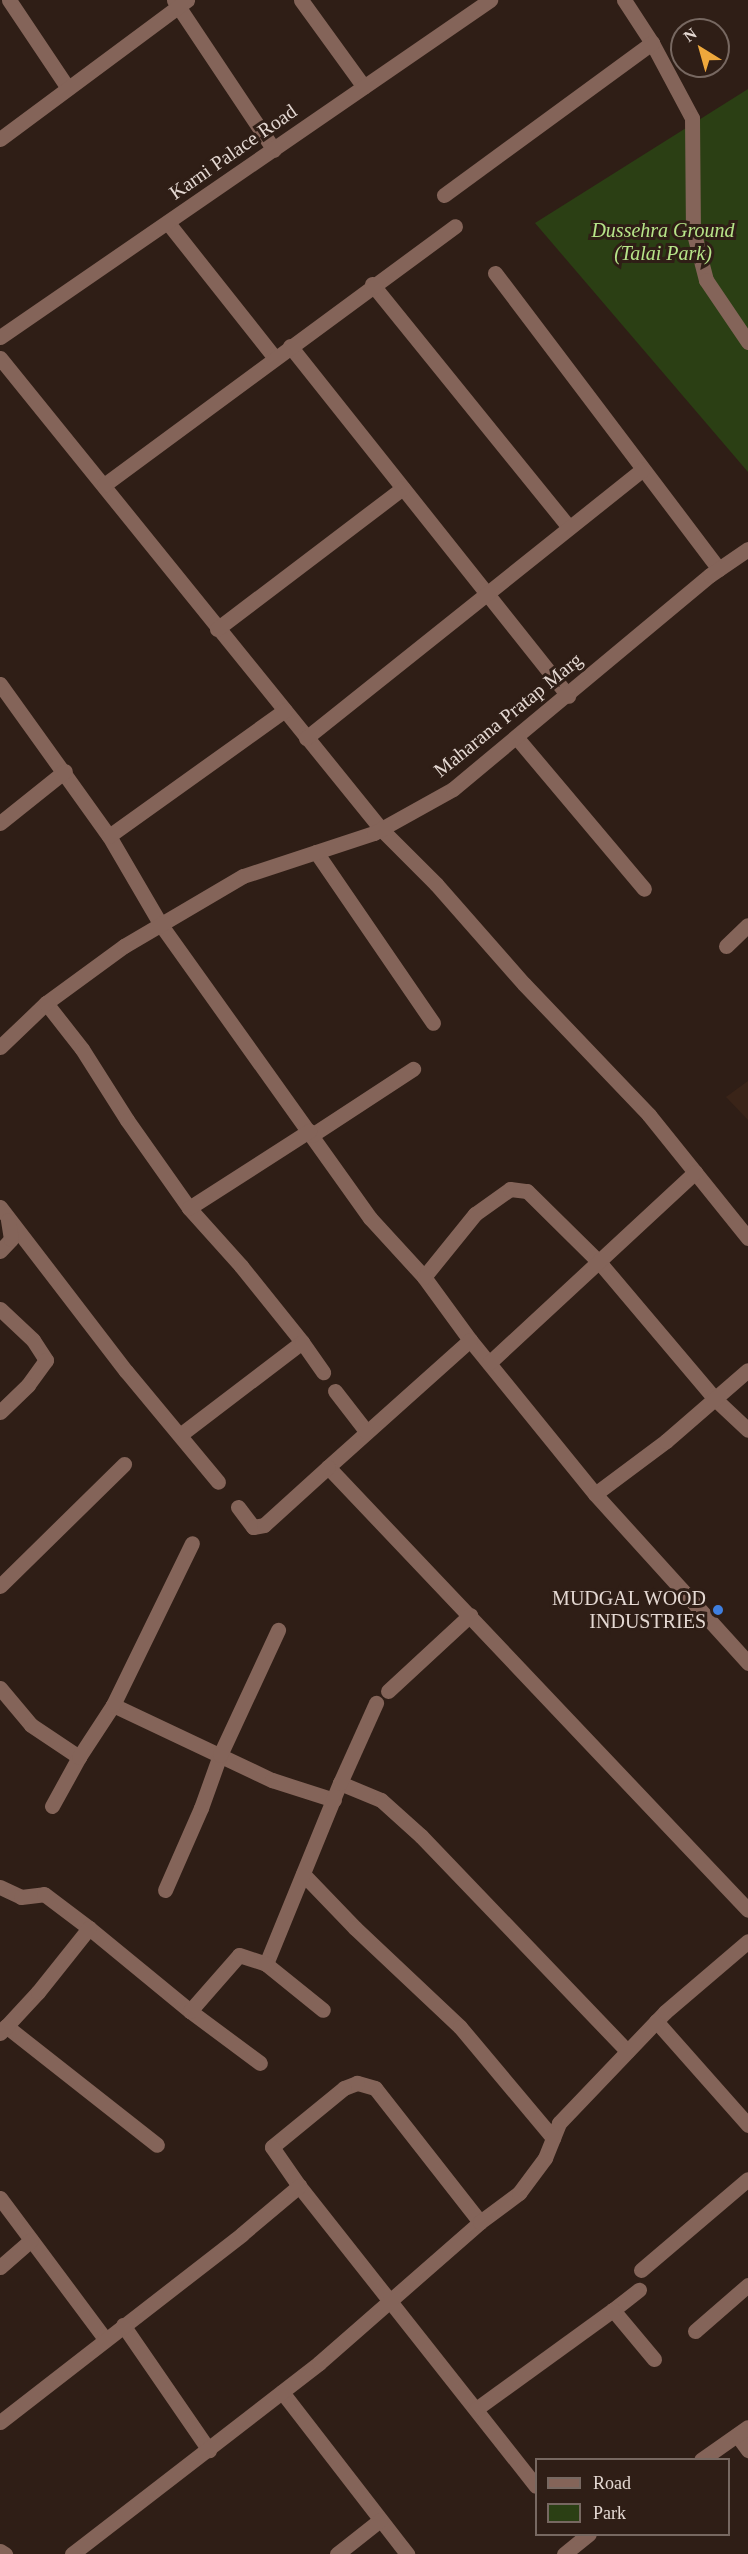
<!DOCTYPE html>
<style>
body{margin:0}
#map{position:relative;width:748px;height:2554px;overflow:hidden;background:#2f1e16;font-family:Georgia,serif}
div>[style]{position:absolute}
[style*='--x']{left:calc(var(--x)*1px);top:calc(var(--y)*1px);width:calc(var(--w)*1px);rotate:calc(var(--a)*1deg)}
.built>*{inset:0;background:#3a2418}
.green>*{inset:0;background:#2b3f14}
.minor>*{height:15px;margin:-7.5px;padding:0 7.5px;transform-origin:7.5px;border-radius:7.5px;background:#846459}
.dots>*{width:16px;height:16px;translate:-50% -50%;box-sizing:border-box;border:3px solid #2f1e16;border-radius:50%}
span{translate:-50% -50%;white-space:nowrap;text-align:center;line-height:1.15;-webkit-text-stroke:6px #2f1e16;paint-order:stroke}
.street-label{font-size:20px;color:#e4d8d2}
.park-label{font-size:20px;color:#b7e589;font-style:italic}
.poi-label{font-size:20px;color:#e4d8d2}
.right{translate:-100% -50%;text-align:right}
.legend{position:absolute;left:535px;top:2458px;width:195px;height:78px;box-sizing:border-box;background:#2f1e16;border:2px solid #776861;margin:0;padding:8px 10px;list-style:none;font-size:18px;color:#e4d8d2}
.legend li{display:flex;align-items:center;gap:12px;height:30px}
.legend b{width:30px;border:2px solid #776861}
.north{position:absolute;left:670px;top:18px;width:60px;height:60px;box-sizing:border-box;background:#2f1e16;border:2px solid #776861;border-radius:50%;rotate:323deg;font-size:16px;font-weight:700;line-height:24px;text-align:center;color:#e4d8d2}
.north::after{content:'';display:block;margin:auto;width:21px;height:27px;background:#eea83c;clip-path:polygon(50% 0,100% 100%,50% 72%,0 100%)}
</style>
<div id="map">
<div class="built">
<i style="clip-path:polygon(748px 1081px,748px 1120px,726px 1097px)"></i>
</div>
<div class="green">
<i style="clip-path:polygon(748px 89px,748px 472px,535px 223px)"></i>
</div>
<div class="minor">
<i style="--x:9;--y:0;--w:106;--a:56.2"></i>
<i style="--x:174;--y:0;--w:180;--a:56.3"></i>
<i style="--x:301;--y:0;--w:107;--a:54.1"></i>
<i style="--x:624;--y:0;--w:51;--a:56.9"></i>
<i style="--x:652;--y:43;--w:85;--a:61.9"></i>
<i style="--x:692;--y:118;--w:112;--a:89.5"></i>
<i style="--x:693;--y:230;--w:52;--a:75.4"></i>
<i style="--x:706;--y:280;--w:75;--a:55.9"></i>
<i style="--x:0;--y:139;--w:233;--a:-36.6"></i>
<i style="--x:444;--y:195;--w:258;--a:-36.2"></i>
<i style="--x:168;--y:223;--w:172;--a:51.6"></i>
<i style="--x:495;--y:273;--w:371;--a:52.9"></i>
<i style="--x:372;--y:284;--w:313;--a:51"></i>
<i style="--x:0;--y:337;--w:595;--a:-34.52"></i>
<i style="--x:290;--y:346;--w:447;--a:51.5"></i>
<i style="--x:0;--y:358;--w:606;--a:51.03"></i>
<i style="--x:381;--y:829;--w:78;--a:45"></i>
<i style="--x:436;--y:884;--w:133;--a:48.7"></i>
<i style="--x:524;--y:984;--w:181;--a:46.3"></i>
<i style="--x:649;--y:1115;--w:158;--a:51.2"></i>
<i style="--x:104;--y:485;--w:436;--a:-36.4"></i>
<i style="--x:217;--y:629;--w:233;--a:-37.2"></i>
<i style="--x:0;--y:684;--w:187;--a:54.4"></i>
<i style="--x:109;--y:836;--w:103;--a:59.7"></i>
<i style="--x:161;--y:925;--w:360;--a:54.5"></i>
<i style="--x:370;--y:1218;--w:80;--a:47.5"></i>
<i style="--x:424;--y:1277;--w:78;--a:53.9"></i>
<i style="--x:470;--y:1340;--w:198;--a:50.9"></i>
<i style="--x:595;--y:1494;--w:228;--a:47.8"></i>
<i style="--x:306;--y:738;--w:431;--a:-38.6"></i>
<i style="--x:517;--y:738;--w:197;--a:49.9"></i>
<i style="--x:0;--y:823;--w:83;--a:-38.7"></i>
<i style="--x:109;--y:836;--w:216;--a:-35.6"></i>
<i style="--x:316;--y:852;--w:207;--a:55.6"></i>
<i style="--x:726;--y:946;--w:30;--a:-44"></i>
<i style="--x:46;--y:1003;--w:58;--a:52"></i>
<i style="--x:82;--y:1049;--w:84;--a:57.6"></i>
<i style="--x:127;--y:1120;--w:108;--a:54.8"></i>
<i style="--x:189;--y:1208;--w:78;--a:48.1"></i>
<i style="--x:241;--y:1266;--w:97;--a:51.2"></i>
<i style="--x:302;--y:1342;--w:153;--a:142.7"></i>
<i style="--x:0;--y:1047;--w:64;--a:-43.7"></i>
<i style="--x:46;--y:1003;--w:97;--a:-36.2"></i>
<i style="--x:124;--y:946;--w:138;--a:-30.5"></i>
<i style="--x:243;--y:876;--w:138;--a:-18.2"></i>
<i style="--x:374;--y:833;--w:90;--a:-29.1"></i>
<i style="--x:453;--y:789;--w:334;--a:-39.8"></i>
<i style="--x:710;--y:575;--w:46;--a:-34.4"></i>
<i style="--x:312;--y:1135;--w:121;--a:-33.2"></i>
<i style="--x:0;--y:1207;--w:207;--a:52.5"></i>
<i style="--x:126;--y:1371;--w:144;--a:50.3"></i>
<i style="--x:189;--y:1208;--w:143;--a:-32.7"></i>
<i style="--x:0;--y:1251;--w:16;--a:-47"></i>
<i style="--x:11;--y:1239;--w:19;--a:-99"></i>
<i style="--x:424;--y:1277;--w:81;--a:-51"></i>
<i style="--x:475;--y:1214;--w:43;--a:-35.5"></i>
<i style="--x:510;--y:1189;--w:17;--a:7"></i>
<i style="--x:527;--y:1191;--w:103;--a:44.6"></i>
<i style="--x:600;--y:1263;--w:178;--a:49.8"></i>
<i style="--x:715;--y:1399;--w:45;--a:43.2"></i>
<i style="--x:0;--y:1309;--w:45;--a:43.2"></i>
<i style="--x:33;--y:1340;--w:24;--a:57"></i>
<i style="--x:46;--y:1360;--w:31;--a:126"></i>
<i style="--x:28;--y:1385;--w:39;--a:136"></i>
<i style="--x:470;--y:1340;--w:191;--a:138.2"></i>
<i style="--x:328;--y:1467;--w:610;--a:46.53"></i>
<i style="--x:302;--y:1342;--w:37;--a:55"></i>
<i style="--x:489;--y:1363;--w:281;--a:-42.8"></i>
<i style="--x:335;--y:1391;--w:51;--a:52.2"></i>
<i style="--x:595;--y:1494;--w:89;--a:-36.7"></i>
<i style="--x:666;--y:1441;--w:108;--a:-40.9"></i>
<i style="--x:238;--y:1507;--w:25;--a:53"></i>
<i style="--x:253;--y:1527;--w:11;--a:-10"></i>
<i style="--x:264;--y:1525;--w:86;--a:-42.2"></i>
<i style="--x:0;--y:1586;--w:174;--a:-44.5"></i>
<i style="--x:0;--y:1688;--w:48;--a:50"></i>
<i style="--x:31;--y:1725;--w:58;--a:33.7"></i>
<i style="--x:388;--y:1691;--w:112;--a:-42.8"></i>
<i style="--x:113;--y:1705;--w:176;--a:25.3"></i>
<i style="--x:272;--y:1780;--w:65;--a:17.9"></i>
<i style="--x:340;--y:1783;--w:44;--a:22.5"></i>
<i style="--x:381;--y:1800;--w:54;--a:42"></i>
<i style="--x:421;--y:1836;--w:298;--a:46.2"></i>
<i style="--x:52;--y:1806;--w:56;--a:-61.1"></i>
<i style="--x:79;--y:1757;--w:62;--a:-56.8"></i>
<i style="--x:113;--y:1705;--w:180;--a:-64"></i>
<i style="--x:303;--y:1874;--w:75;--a:46.1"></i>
<i style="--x:355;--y:1928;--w:144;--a:43.3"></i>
<i style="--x:460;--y:2027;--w:145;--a:50"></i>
<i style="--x:0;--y:1887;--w:23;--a:25"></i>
<i style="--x:21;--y:1897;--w:23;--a:-7"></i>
<i style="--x:44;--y:1894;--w:56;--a:37.1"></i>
<i style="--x:89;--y:1928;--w:131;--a:39.4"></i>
<i style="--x:190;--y:2011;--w:87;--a:36.6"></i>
<i style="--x:165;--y:1890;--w:90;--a:-66.3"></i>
<i style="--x:201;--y:1808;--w:56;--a:-70.3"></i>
<i style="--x:220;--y:1755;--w:138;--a:-65.1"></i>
<i style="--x:266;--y:1964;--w:196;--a:-67.8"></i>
<i style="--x:340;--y:1783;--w:88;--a:-65.8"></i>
<i style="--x:190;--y:2011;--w:74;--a:-48.8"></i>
<i style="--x:239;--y:1955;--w:28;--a:18"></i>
<i style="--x:266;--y:1964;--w:73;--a:38.9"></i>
<i style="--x:656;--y:2021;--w:139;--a:48.5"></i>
<i style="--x:6;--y:2026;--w:192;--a:38.2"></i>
<i style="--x:0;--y:2033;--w:56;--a:-47.2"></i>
<i style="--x:38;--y:1992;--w:82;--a:-51.4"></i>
<i style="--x:0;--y:2198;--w:176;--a:53.3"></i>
<i style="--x:480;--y:2222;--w:170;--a:-128.1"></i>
<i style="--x:375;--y:2088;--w:19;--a:-164"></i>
<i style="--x:357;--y:2083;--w:14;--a:159"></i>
<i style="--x:344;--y:2088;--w:93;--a:140.7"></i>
<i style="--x:272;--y:2147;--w:47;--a:55.3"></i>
<i style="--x:299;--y:2186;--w:382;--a:51.7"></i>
<i style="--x:0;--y:2267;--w:41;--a:-41.1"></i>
<i style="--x:641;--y:2270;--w:140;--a:-40.4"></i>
<i style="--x:613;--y:2310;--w:33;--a:-38"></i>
<i style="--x:123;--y:2325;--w:152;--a:55.5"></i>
<i style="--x:695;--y:2331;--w:70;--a:-41"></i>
<i style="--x:282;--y:2392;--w:205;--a:52.3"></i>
<i style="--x:476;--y:2409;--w:169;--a:-35.9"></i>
<i style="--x:613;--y:2310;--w:64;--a:50.1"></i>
<i style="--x:0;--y:2422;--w:306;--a:-37.8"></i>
<i style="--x:242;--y:2234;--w:75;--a:-40.1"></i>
<i style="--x:737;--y:2435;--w:19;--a:54"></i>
<i style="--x:701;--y:2460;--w:57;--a:-35.1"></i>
<i style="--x:0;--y:2551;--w:6;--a:31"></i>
<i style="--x:72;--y:2554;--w:312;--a:-37.7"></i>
<i style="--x:319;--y:2363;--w:214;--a:-41.2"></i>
<i style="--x:480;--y:2222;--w:49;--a:-36.6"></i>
<i style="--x:519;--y:2193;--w:44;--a:-53.4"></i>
<i style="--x:545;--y:2158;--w:38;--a:-68"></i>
<i style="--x:559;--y:2123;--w:153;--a:-46.3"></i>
<i style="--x:665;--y:2012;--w:109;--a:-40.5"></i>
<i style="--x:337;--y:2554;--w:55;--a:-38.3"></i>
<i style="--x:564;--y:2554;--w:32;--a:-39"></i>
</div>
<div class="dots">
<i style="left:718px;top:1610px;background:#3f7fe0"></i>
</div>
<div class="street-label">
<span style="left:233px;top:152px;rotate:-35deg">Karni Palace Road</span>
<span style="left:508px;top:715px;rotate:-39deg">Maharana Pratap Marg</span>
</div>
<div class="park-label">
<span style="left:663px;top:242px">Dussehra Ground<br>(Talai Park)</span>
</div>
<div class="poi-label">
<span class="right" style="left:706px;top:1610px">MUDGAL WOOD<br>INDUSTRIES</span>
</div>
<ul class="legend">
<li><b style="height:8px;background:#846459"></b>Road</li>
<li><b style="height:16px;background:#2b3f14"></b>Park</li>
</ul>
<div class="north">N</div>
</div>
